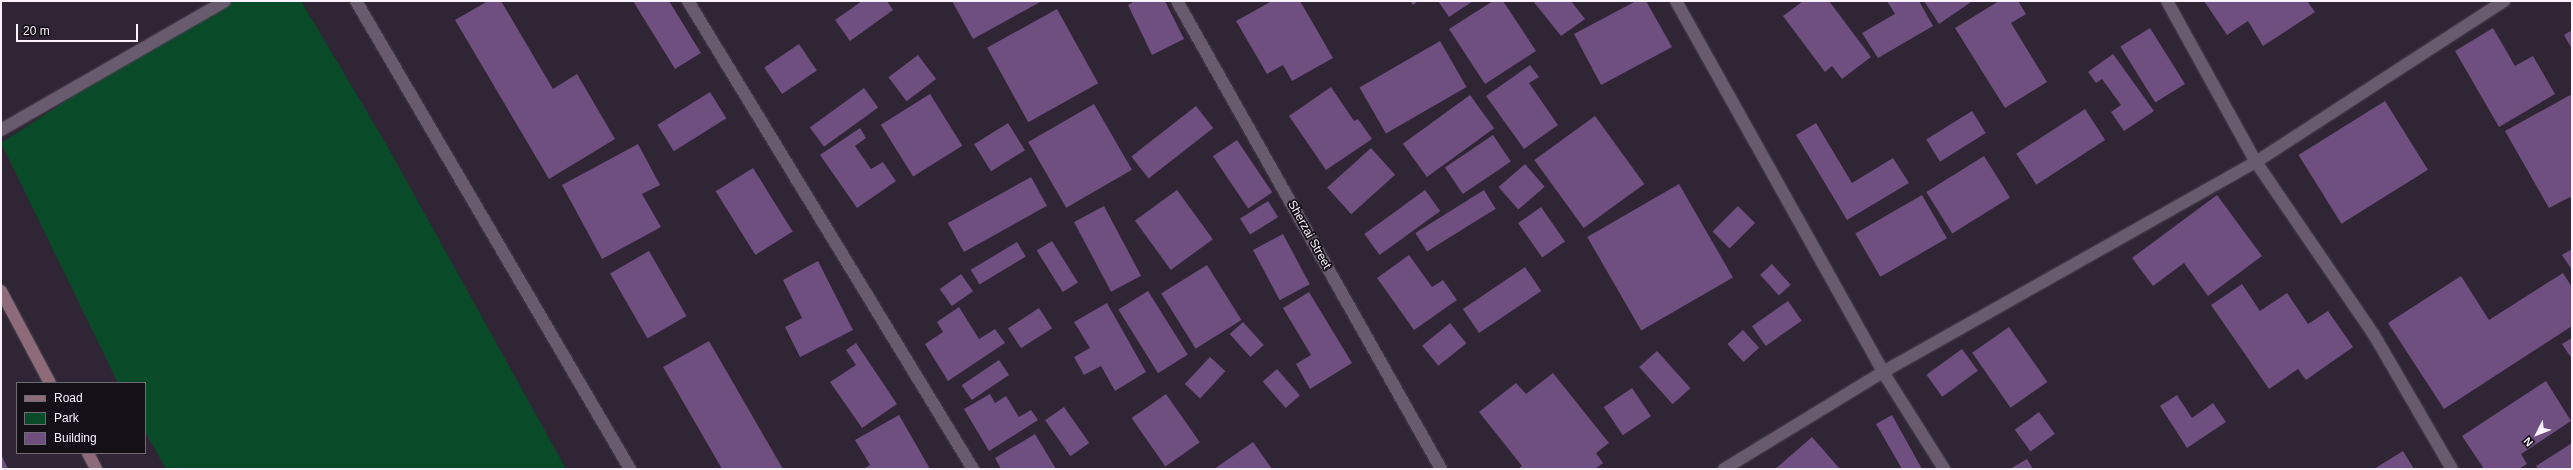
<!DOCTYPE html>
<style>
body{margin:0}
#map{position:relative;width:2573px;height:470px;overflow:hidden;background:#2f2535;font-family:Helvetica,sans-serif}
div>[style]{position:absolute}
[style*='--x']{left:calc(var(--x)*1px);top:calc(var(--y)*1px);width:calc(var(--w)*1px);rotate:calc(var(--a)*1deg)}
.green>*{inset:0;background:#094a29}
.building>*{inset:0;background:#6f4e80;transform-origin:0 0}
.roads{filter:drop-shadow(0 0 1px #49404e) drop-shadow(0 0 1px #49404e)}
.street>*{height:12px;margin:-6px;padding:0 6px;transform-origin:6px;border-radius:6px;background:#675b6d}
.secondary>*{height:12px;margin:-6px;padding:0 6px;transform-origin:6px;border-radius:6px;background:#8d6b79}
span{translate:-50% -50%;white-space:nowrap;text-align:center;line-height:1.15;-webkit-text-stroke:3.5px #151017;paint-order:stroke}
.street-label{font-size:12px;color:#f9f2fd}
.frame{position:absolute;inset:0;border:2px solid #f9f2fd;pointer-events:none}
.legend{position:absolute;left:16px;top:382px;width:130px;height:72px;box-sizing:border-box;background:#151017;border:1px solid #706a73;margin:0;padding:5px 7px;list-style:none;font-size:12px;color:#f9f2fd}
.legend li{display:flex;align-items:center;gap:8px;height:20px}
.legend b{width:20px;border:1px solid #706a73}
.north{position:absolute;left:2517px;top:414px;width:40px;height:40px;-webkit-text-stroke:3px #151017;paint-order:stroke;rotate:228deg;font-size:11px;font-weight:700;line-height:16px;text-align:center;color:#f9f2fd}
.north::after{content:'';display:block;margin:auto;width:14px;height:18px;background:#f9f2fd;clip-path:polygon(50% 0,100% 100%,50% 72%,0 100%)}
.scale{position:absolute;left:16px;top:24px;width:122px;height:18px;box-sizing:border-box;border:2px solid #f9f2fd;border-top:0;padding-left:5px;font-size:12px;line-height:14px;white-space:nowrap;color:#f9f2fd;-webkit-text-stroke:3px #151017;paint-order:stroke}
</style>
<div id="map">
<div class="green">
<i style="clip-path:polygon(227px 1px,301px 1px,386px 144px,566px 469px,166px 469px,145px 432px,145px 383px,118px 383px,1px 143px,172px 32px)"></i>
</div>
<div class="building">
<i style="clip-path:polygon(488px 1px,501px 1px,553px 89px,577px 74px,615px 139px,549px 179px,455px 20px)"></i>
<i style="clip-path:polygon(633px 1px,669px 1px,701px 53px,675px 69px)"></i>
<i style="clip-path:polygon(862px 1px,887px 1px,893px 10px,850px 41px,835px 20px)"></i>
<i style="clip-path:polygon(952px 1px,1042px 1px,973px 39px)"></i>
<i style="clip-path:polygon(1135px 1px,1165px 1px,1184px 39px,1152px 55px,1128px 5px)"></i>
<i style="clip-path:polygon(1272px 1px,1300px 1px,1333px 58px,1292px 81px,1283px 65px,1267px 74px,1236px 21px)"></i>
<i style="clip-path:polygon(1410px 1px,1418px 1px,1413px 5px)"></i>
<i style="clip-path:polygon(1438px 1px,1473px 1px,1449px 17px)"></i>
<i style="clip-path:polygon(1493px 1px,1503px 1px,1536px 51px,1485px 84px,1449px 29px)"></i>
<i style="clip-path:polygon(1533px 1px,1571px 1px,1585px 19px,1561px 36px)"></i>
<i style="clip-path:polygon(1636px 1px,1646px 1px,1672px 47px,1601px 85px,1574px 34px)"></i>
<i style="clip-path:polygon(1803px 1px,1829px 1px,1871px 57px,1842px 79px,1832px 66px,1825px 72px,1783px 16px)"></i>
<i style="clip-path:polygon(1887px 1px,1919px 1px,1933px 26px,1878px 58px,1862px 33px,1895px 14px)"></i>
<i style="clip-path:polygon(1924px 1px,1970px 1px,1971px 2px,1939px 24px)"></i>
<i style="clip-path:polygon(1999px 1px,2018px 1px,2026px 14px,2011px 23px,2047px 82px,2005px 108px,1955px 28px)"></i>
<i style="clip-path:polygon(2204px 1px,2307px 1px,2315px 12px,2263px 46px,2248px 21px,2227px 35px)"></i>
<i style="left:1057px;top:9px;width:85px;height:80px;rotate:61deg"></i>
<i style="left:2150px;top:28px;width:66px;height:35px;rotate:58deg"></i>
<i style="clip-path:polygon(2493px 28px,2515px 66px,2533px 56px,2555px 94px,2499px 127px,2455px 51px)"></i>
<i style="clip-path:polygon(2572px 30px,2572px 49px,2564px 35px)"></i>
<i style="left:1440px;top:41px;width:53px;height:93px;rotate:60deg"></i>
<i style="left:799px;top:44px;width:32px;height:42px;rotate:56deg"></i>
<i style="clip-path:polygon(2113px 54px,2154px 111px,2124px 131px,2111px 112px,2121px 105px,2102px 79px,2096px 83px,2088px 72px)"></i>
<i style="left:918px;top:55px;width:30px;height:37px;rotate:53deg"></i>
<i style="clip-path:polygon(1530px 65px,1539px 77px,1529px 83px,1558px 125px,1524px 149px,1486px 96px)"></i>
<i style="clip-path:polygon(1331px 87px,1354px 121px,1358px 119px,1372px 139px,1326px 170px,1289px 116px)"></i>
<i style="left:864px;top:88px;width:24px;height:67px;rotate:54deg"></i>
<i style="left:710px;top:92px;width:31px;height:62px;rotate:58deg"></i>
<i style="left:930px;top:94px;width:61px;height:58px;rotate:58deg"></i>
<i style="clip-path:polygon(2572px 94px,2572px 201px,2570px 197px,2549px 208px,2505px 131px)"></i>
<i style="left:1470px;top:95px;width:41px;height:83px;rotate:54deg"></i>
<i style="left:2385px;top:101px;width:81px;height:102px;rotate:58deg"></i>
<i style="left:1094px;top:104px;width:76px;height:76px;rotate:60deg"></i>
<i style="left:1196px;top:106px;width:28px;height:82px;rotate:52deg"></i>
<i style="left:2085px;top:109px;width:37px;height:82px;rotate:57deg"></i>
<i style="left:1972px;top:111px;width:26px;height:54px;rotate:58deg"></i>
<i style="left:1595px;top:116px;width:84px;height:75px;rotate:54deg"></i>
<i style="left:1008px;top:123px;width:32px;height:40px;rotate:58deg"></i>
<i style="clip-path:polygon(1816px 123px,1852px 183px,1893px 158px,1909px 183px,1847px 220px,1796px 135px)"></i>
<i style="clip-path:polygon(860px 128px,866px 138px,855px 146px,871px 169px,883px 162px,896px 181px,857px 208px,820px 155px)"></i>
<i style="left:1493px;top:135px;width:32px;height:58px;rotate:56deg"></i>
<i style="left:1237px;top:140px;width:63px;height:29px;rotate:56deg"></i>
<i style="clip-path:polygon(638px 144px,660px 185px,642px 194px,661px 227px,602px 259px,562px 185px)"></i>
<i style="left:1371px;top:148px;width:36px;height:59px;rotate:48deg"></i>
<i style="left:1984px;top:156px;width:49px;height:68px;rotate:58deg"></i>
<i style="left:1525px;top:164px;width:30px;height:35px;rotate:49deg"></i>
<i style="left:753px;top:168px;width:75px;height:44px;rotate:58deg"></i>
<i style="left:1031px;top:177px;width:33px;height:95px;rotate:61deg"></i>
<i style="left:1679px;top:184px;width:108px;height:106px;rotate:60deg"></i>
<i style="left:1177px;top:190px;width:61px;height:52px;rotate:54deg"></i>
<i style="left:1425px;top:190px;width:26px;height:75px;rotate:54deg"></i>
<i style="left:1484px;top:190px;width:22px;height:81px;rotate:58deg"></i>
<i style="left:1922px;top:195px;width:50px;height:77px;rotate:60deg"></i>
<i style="clip-path:polygon(2217px 195px,2262px 256px,2208px 296px,2184px 263px,2153px 286px,2132px 258px)"></i>
<i style="left:1268px;top:201px;width:19px;height:33px;rotate:58deg"></i>
<i style="left:1104px;top:206px;width:79px;height:34px;rotate:62deg"></i>
<i style="left:1738px;top:206px;width:24px;height:36px;rotate:45deg"></i>
<i style="left:1541px;top:207px;width:42px;height:28px;rotate:55deg"></i>
<i style="left:1283px;top:234px;width:57px;height:34px;rotate:62deg"></i>
<i style="left:1052px;top:241px;width:49px;height:18px;rotate:58deg"></i>
<i style="left:1017px;top:242px;width:17px;height:54px;rotate:59deg"></i>
<i style="clip-path:polygon(2572px 249px,2572px 270px,2562px 255px)"></i>
<i style="left:649px;top:251px;width:75px;height:45px;rotate:60deg"></i>
<i style="clip-path:polygon(1409px 255px,1432px 287px,1443px 280px,1457px 300px,1414px 330px,1377px 278px)"></i>
<i style="clip-path:polygon(818px 261px,853px 330px,800px 357px,785px 327px,802px 318px,783px 280px)"></i>
<i style="left:1772px;top:264px;width:28px;height:16px;rotate:48deg"></i>
<i style="left:1207px;top:265px;width:65px;height:54px;rotate:58deg"></i>
<i style="left:1525px;top:267px;width:29px;height:75px;rotate:56deg"></i>
<i style="clip-path:polygon(2563px 273px,2572px 287px,2572px 326px,2444px 409px,2388px 323px,2461px 276px,2489px 320px)"></i>
<i style="left:961px;top:274px;width:21px;height:26px;rotate:55deg"></i>
<i style="clip-path:polygon(2242px 284px,2260px 311px,2287px 293px,2308px 324px,2328px 311px,2353px 347px,2306px 380px,2298px 369px,2269px 389px,2211px 305px)"></i>
<i style="left:1148px;top:291px;width:75px;height:35px;rotate:58deg"></i>
<i style="clip-path:polygon(1309px 292px,1352px 363px,1310px 389px,1296px 364px,1311px 355px,1283px 308px)"></i>
<i style="left:1788px;top:301px;width:24px;height:44px;rotate:55deg"></i>
<i style="clip-path:polygon(1107px 303px,1146px 372px,1115px 391px,1101px 366px,1084px 375px,1074px 357px,1090px 348px,1074px 322px)"></i>
<i style="clip-path:polygon(959px 307px,979px 339px,995px 329px,1005px 343px,948px 381px,925px 344px,943px 332px,937px 322px)"></i>
<i style="left:1039px;top:308px;width:24px;height:37px;rotate:57deg"></i>
<i style="left:1243px;top:322px;width:31px;height:18px;rotate:48deg"></i>
<i style="left:1450px;top:323px;width:26px;height:36px;rotate:51deg"></i>
<i style="left:2009px;top:327px;width:67px;height:45px;rotate:55deg"></i>
<i style="left:1743px;top:330px;width:24px;height:21px;rotate:48deg"></i>
<i style="clip-path:polygon(2572px 338px,2572px 359px,2562px 344px)"></i>
<i style="clip-path:polygon(709px 341px,783px 469px,722px 469px,663px 367px)"></i>
<i style="clip-path:polygon(856px 343px,897px 404px,862px 428px,830px 382px,856px 365px,846px 350px)"></i>
<i style="left:1962px;top:349px;width:27px;height:44px;rotate:54deg"></i>
<i style="left:1657px;top:351px;width:50px;height:24px;rotate:48deg"></i>
<i style="left:1210px;top:357px;width:21px;height:37px;rotate:43deg"></i>
<i style="left:999px;top:360px;width:18px;height:45px;rotate:56deg"></i>
<i style="left:1277px;top:369px;width:35px;height:19px;rotate:49deg"></i>
<i style="clip-path:polygon(1553px 373px,1609px 443px,1596px 453px,1603px 463px,1595px 469px,1518px 469px,1522px 466px,1479px 412px,1516px 383px,1526px 394px)"></i>
<i style="clip-path:polygon(2546px 381px,2571px 421px,2521px 454px,2527px 464px,2519px 469px,2484px 469px,2462px 436px)"></i>
<i style="left:1632px;top:388px;width:34px;height:34px;rotate:56deg"></i>
<i style="clip-path:polygon(990px 394px,995px 403px,1006px 396px,1019px 417px,1031px 410px,1038px 420px,989px 451px,964px 409px)"></i>
<i style="left:1166px;top:394px;width:59px;height:42px;rotate:55deg"></i>
<i style="clip-path:polygon(2177px 395px,2192px 418px,2213px 403px,2226px 422px,2187px 448px,2160px 406px)"></i>
<i style="left:1064px;top:407px;width:44px;height:23px;rotate:55deg"></i>
<i style="left:2039px;top:412px;width:27px;height:30px;rotate:54deg"></i>
<i style="clip-path:polygon(899px 415px,930px 469px,864px 469px,870px 465px,855px 440px)"></i>
<i style="clip-path:polygon(1892px 415px,1922px 469px,1902px 469px,1876px 424px)"></i>
<i style="clip-path:polygon(1035px 434px,1056px 469px,1001px 469px,995px 458px)"></i>
<i style="clip-path:polygon(1812px 437px,1840px 469px,1775px 469px)"></i>
<i style="clip-path:polygon(1253px 442px,1272px 469px,1214px 469px)"></i>
<i style="clip-path:polygon(2572px 443px,2572px 469px,2538px 469px,2536px 466px)"></i>
<i style="clip-path:polygon(2403px 451px,2414px 469px,2374px 469px)"></i>
<i style="clip-path:polygon(1px 454px,8px 469px,1px 469px)"></i>
<i style="clip-path:polygon(2027px 459px,2033px 469px,2010px 469px)"></i>
</div>
<div class="roads">
<div class="street">
<i style="--x:356;--y:1;--w:542;--a:59.65"></i>
<i style="--x:688;--y:1;--w:548;--a:58.66"></i>
<i style="--x:1177;--y:1;--w:537;--a:60.57"></i>
<i style="--x:1676;--y:1;--w:425;--a:60.8"></i>
<i style="--x:1883;--y:372;--w:115;--a:57.8"></i>
<i style="--x:2167;--y:1;--w:184;--a:61.1"></i>
<i style="--x:2256;--y:162;--w:209;--a:55.7"></i>
<i style="--x:2374;--y:335;--w:155;--a:59.8"></i>
<i style="--x:1;--y:130;--w:258;--a:-29.9"></i>
<i style="--x:1724;--y:469;--w:186;--a:-31.4"></i>
<i style="--x:1883;--y:372;--w:428;--a:-29.4"></i>
<i style="--x:2256;--y:162;--w:296;--a:-33"></i>
</div>
<div class="secondary">
<i style="--x:1;--y:291;--w:104;--a:62"></i>
<i style="--x:88;--y:453;--w:18;--a:63"></i>
</div>
</div>
<div class="street-label">
<span style="left:1309px;top:235px;rotate:61deg">Sherzai Street</span>
</div>
<div class="frame"></div>
<ul class="legend">
<li><b style="height:5px;background:#8d6b79"></b>Road</li>
<li><b style="height:11px;background:#094a29"></b>Park</li>
<li><b style="height:11px;background:#6f4e80"></b>Building</li>
</ul>
<div class="north">N</div>
<div class="scale">20 m</div>
</div>
